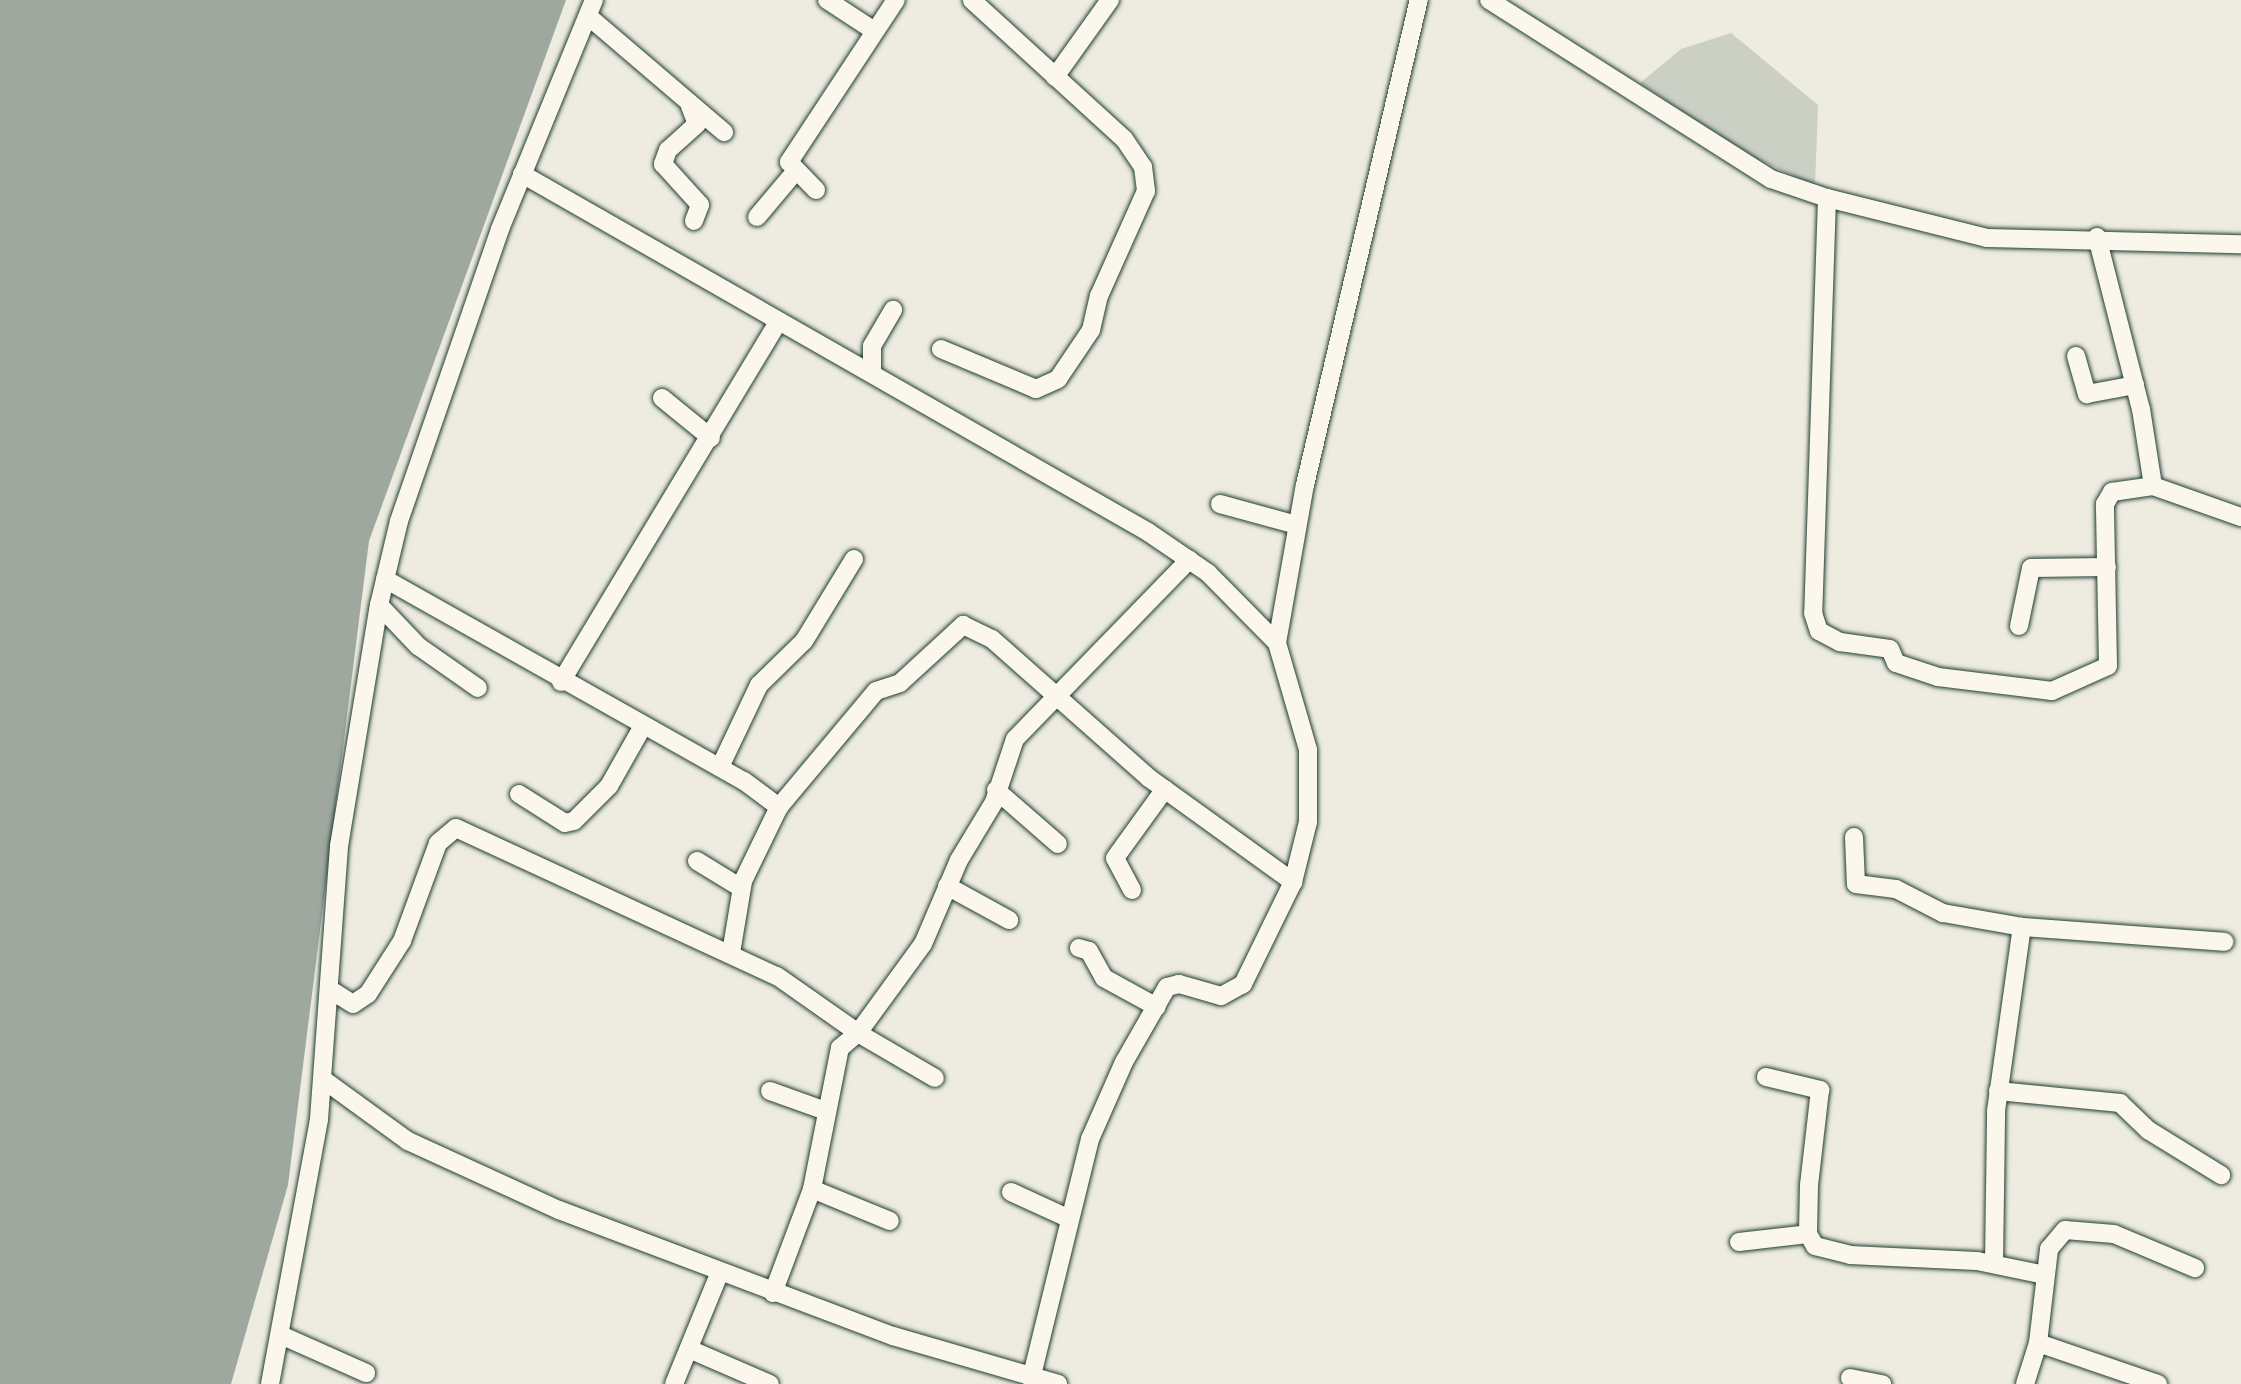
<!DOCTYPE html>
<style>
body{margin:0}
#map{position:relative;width:2241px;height:1384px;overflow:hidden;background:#eeece1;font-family:"Indie Flower",sans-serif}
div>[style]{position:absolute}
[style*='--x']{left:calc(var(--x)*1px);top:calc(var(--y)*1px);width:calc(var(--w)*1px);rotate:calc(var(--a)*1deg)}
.green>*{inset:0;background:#cbcfc4}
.water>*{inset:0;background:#9fa89f}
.roads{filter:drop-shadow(0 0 2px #1f3d34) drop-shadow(0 0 2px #1f3d34)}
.minor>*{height:18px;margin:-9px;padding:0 9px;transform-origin:9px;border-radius:9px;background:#fbf7ec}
span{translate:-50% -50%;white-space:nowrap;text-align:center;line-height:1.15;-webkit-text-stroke:9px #fbf7ec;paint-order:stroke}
</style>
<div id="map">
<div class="green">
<i style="clip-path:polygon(1731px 33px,1818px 105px,1815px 185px,1748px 155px,1640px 83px,1681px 49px)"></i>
</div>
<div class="water">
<i style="clip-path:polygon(0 0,566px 0,369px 541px,288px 1185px,231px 1384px,0 1384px)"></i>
</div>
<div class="roads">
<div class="minor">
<i style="--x:827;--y:0;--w:55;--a:33.1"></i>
<i style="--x:1489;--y:0;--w:334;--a:32.4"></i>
<i style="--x:1771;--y:179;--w:59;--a:18.7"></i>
<i style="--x:1827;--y:198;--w:165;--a:14"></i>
<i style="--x:1987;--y:238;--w:254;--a:1.4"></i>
<i style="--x:588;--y:16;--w:179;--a:40.5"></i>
<i style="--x:1055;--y:77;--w:95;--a:-54.5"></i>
<i style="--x:690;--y:106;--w:19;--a:69"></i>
<i style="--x:697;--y:124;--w:39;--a:138"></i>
<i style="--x:668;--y:150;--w:15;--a:110"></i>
<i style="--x:663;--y:164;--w:55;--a:47.9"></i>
<i style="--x:700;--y:205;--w:17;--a:111"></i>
<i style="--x:522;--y:174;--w:721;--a:29.76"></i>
<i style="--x:1148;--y:532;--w:73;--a:34.3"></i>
<i style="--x:1208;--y:573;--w:98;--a:45.4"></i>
<i style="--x:1277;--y:643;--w:111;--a:73.8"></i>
<i style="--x:1308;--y:750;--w:72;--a:90"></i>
<i style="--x:1308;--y:822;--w:62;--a:104"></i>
<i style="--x:1293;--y:882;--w:114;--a:116.1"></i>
<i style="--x:1243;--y:984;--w:25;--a:151"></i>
<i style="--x:1221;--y:996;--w:44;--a:-164.1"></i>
<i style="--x:1179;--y:984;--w:12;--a:166"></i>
<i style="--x:1167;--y:987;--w:86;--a:119.8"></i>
<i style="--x:1124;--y:1062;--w:84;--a:113.8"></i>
<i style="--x:1090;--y:1139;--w:247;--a:103.8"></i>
<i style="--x:816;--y:190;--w:39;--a:-134"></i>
<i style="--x:789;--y:162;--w:194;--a:-56.6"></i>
<i style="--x:1827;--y:198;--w:415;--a:91.9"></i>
<i style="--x:1813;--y:613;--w:19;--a:72"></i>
<i style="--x:1819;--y:631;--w:24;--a:28"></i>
<i style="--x:1840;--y:642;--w:50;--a:8"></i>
<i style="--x:1890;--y:649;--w:15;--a:67"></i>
<i style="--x:1896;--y:663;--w:44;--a:18.4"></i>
<i style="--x:1938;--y:677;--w:115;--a:7"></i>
<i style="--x:2052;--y:691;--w:61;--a:-24.1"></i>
<i style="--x:2108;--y:666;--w:162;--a:-91.1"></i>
<i style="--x:2105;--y:504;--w:14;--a:-60"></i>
<i style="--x:2112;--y:492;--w:41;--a:-8.3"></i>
<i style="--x:2153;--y:486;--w:93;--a:19.4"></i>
<i style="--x:757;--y:217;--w:57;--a:-49.9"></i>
<i style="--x:2097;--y:237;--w:178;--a:75.7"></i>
<i style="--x:2141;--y:409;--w:78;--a:81.1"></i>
<i style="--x:941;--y:349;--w:103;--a:22.8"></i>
<i style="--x:1036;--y:389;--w:24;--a:-24"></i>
<i style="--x:1058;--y:379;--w:59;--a:-56"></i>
<i style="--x:1091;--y:330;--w:35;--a:-77"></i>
<i style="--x:1099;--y:296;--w:115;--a:-65.9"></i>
<i style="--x:1146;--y:191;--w:24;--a:-97"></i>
<i style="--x:1143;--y:167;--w:34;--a:-124"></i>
<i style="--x:1124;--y:139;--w:206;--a:-137.6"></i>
<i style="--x:2076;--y:356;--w:40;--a:74"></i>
<i style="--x:2087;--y:394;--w:49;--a:-10.6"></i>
<i style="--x:872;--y:374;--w:28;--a:-90"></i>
<i style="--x:872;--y:346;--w:42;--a:-59.7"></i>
<i style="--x:662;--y:398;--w:63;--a:39.2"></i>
<i style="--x:1220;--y:504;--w:80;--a:15.3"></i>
<i style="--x:385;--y:579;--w:412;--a:29.4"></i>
<i style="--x:744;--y:781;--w:44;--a:36.6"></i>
<i style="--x:379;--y:605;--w:57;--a:46.4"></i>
<i style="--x:418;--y:646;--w:73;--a:35"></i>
<i style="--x:2019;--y:626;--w:59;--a:-78.3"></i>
<i style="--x:2031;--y:568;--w:76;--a:-0.8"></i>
<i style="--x:1277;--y:643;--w:160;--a:-80"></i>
<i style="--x:1305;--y:485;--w:498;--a:-76.8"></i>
<i style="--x:561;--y:682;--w:420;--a:-58.9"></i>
<i style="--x:720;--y:767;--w:91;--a:-64.6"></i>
<i style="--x:759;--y:685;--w:63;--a:-44.4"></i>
<i style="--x:804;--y:641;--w:96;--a:-58.6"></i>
<i style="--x:996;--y:790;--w:82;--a:41.1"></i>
<i style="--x:519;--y:794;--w:54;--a:32.2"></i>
<i style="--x:565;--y:823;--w:9;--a:-13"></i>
<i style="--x:574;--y:821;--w:49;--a:-45"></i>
<i style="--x:609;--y:786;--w:69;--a:-60.5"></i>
<i style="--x:1854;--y:837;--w:47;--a:87.6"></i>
<i style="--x:1856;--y:884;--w:40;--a:7.1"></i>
<i style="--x:1896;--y:889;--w:53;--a:27.1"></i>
<i style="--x:1943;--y:913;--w:80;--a:10"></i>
<i style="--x:2022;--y:927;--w:203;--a:4.2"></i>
<i style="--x:697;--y:861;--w:52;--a:31.5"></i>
<i style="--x:947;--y:886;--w:71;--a:28.7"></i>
<i style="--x:1132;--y:890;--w:36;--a:-118"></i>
<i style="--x:1115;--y:858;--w:85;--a:-54.1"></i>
<i style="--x:1079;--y:948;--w:10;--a:17"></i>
<i style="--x:1089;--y:951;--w:31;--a:61"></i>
<i style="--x:1104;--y:978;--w:60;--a:28.7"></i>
<i style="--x:731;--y:953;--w:73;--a:-80.5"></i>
<i style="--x:743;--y:881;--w:82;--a:-64.1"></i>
<i style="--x:779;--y:807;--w:151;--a:-50.1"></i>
<i style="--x:876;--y:691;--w:25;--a:-18"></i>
<i style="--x:900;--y:683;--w:86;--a:-42.6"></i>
<i style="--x:963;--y:625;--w:32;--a:26"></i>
<i style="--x:992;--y:639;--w:210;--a:41.5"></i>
<i style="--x:1149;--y:778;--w:178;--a:35.8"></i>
<i style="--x:329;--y:989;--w:28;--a:32"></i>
<i style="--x:353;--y:1004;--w:18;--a:-34"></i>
<i style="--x:368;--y:994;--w:63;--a:-57.3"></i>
<i style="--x:402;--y:941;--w:104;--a:-69.8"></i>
<i style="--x:438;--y:843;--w:23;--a:-40"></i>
<i style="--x:456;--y:828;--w:353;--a:24.8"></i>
<i style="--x:777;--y:976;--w:99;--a:35.1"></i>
<i style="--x:858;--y:1033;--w:110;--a:-53.9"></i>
<i style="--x:923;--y:944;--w:91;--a:-66.8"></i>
<i style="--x:959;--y:860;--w:68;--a:-58.9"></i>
<i style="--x:994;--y:802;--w:66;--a:-71.6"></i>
<i style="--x:1015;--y:739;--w:250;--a:-45.8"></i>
<i style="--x:1766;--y:1077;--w:56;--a:13.5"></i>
<i style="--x:1820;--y:1090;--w:96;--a:96.6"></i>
<i style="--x:1809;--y:1185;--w:49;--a:91.2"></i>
<i style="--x:1808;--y:1234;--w:14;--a:60"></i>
<i style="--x:1815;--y:1246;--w:36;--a:14"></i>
<i style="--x:1850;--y:1255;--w:127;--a:2.7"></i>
<i style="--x:1977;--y:1261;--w:69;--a:11.6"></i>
<i style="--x:324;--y:1080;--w:104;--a:36"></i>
<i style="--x:408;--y:1141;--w:166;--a:24.6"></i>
<i style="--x:559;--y:1210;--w:357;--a:20.7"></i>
<i style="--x:893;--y:1336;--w:172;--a:16.2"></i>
<i style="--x:770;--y:1091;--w:59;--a:19.7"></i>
<i style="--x:1998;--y:1091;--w:123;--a:5.6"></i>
<i style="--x:2120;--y:1103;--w:39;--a:44"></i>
<i style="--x:2148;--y:1130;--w:86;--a:31.7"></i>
<i style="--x:812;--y:1189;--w:84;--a:22.3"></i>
<i style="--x:1011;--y:1192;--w:65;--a:24.6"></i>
<i style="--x:1739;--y:1242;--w:69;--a:-6.6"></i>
<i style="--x:1994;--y:1263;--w:152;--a:-89.2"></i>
<i style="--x:1996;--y:1111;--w:186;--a:-82"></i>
<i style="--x:773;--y:1293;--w:111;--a:-69.4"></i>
<i style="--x:812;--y:1189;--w:144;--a:-78.8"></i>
<i style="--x:840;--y:1048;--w:23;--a:-40"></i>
<i style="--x:858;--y:1033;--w:89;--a:30.3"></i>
<i style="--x:283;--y:1336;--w:91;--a:24"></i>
<i style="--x:2038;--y:1343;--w:127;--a:18.9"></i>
<i style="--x:689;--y:1349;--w:88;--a:23.4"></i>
<i style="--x:1850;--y:1378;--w:33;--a:11"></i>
<i style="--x:270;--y:1384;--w:269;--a:-79.5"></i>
<i style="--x:319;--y:1119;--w:274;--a:-85.8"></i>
<i style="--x:339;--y:846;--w:244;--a:-80.6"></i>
<i style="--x:379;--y:605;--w:86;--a:-76.6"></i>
<i style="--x:399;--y:521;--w:309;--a:-70.9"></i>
<i style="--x:500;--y:229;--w:248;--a:-67.7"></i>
<i style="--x:674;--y:1384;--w:121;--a:-67.7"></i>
<i style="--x:2025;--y:1384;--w:43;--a:-72.4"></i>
<i style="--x:2038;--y:1343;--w:95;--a:-83.3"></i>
<i style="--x:2049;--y:1249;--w:25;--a:-50"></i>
<i style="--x:2065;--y:1230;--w:49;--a:4.7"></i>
<i style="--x:2114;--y:1234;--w:88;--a:22.8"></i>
</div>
</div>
</div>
